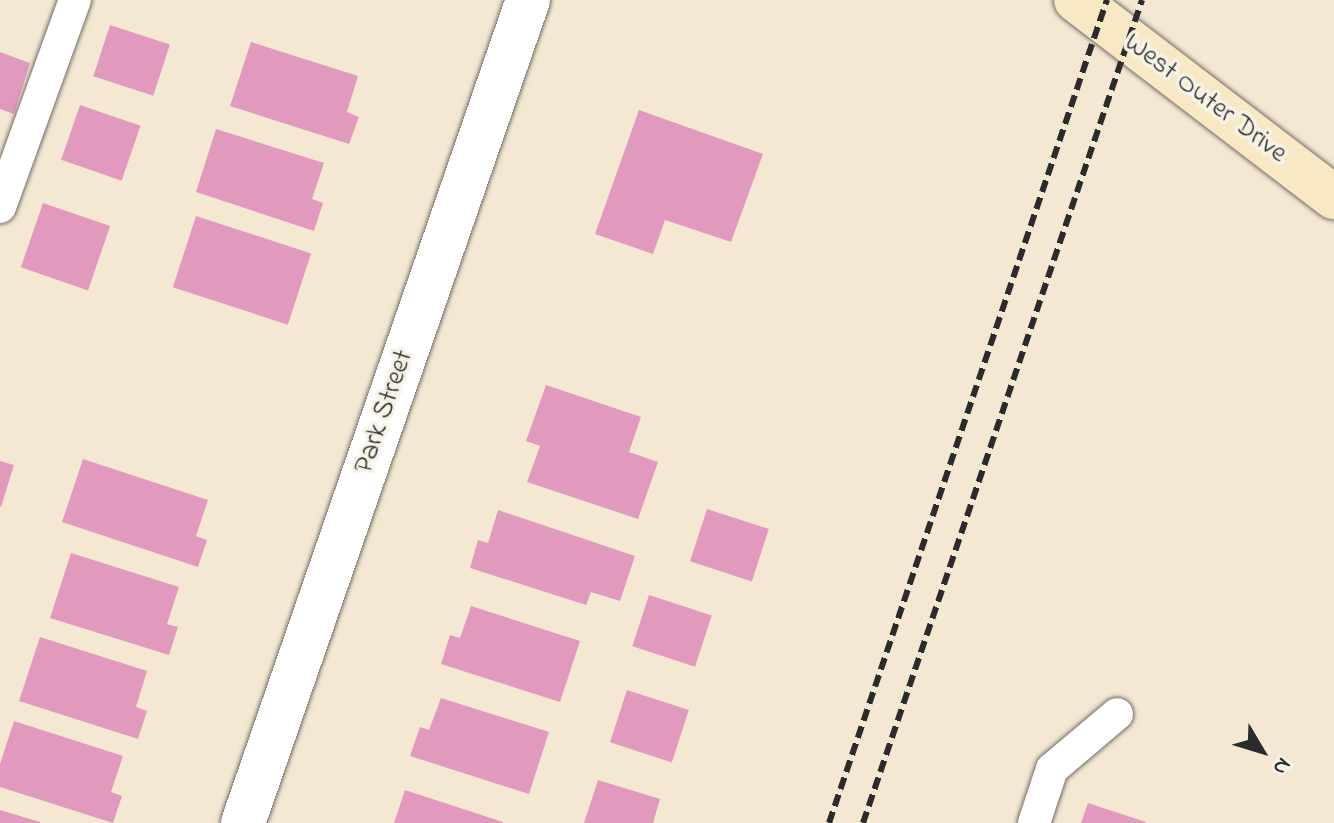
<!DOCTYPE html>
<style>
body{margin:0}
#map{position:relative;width:1334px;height:823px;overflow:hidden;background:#f5e8d3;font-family:"Indie Flower",sans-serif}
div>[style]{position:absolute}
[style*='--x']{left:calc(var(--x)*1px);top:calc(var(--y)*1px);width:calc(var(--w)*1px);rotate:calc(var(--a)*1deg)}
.building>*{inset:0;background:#e19abe;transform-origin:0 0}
.roads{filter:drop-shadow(0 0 2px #726d66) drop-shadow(0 0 2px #726d66)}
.service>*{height:32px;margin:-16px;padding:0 16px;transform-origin:16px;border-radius:16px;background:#fff}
.minor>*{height:44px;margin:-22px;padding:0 22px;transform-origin:22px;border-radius:22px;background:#fff}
.secondary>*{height:44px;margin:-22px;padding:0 22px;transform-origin:22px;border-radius:22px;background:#f8e8c3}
.rail>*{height:6px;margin-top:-3px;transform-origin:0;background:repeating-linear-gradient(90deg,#2b2b2b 0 12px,transparent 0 18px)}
span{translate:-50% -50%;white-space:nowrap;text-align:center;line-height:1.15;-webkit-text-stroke:7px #f7f3e8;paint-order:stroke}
.street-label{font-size:28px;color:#2b2b2b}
.north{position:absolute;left:1222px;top:711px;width:80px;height:80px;-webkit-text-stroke:6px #f7f3e8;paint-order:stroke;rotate:128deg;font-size:22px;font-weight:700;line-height:32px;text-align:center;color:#2b2b2b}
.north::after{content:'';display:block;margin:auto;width:28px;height:36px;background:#2b2b2b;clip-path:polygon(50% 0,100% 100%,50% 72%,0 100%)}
</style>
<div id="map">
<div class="building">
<i style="left:110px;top:25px;width:63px;height:54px;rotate:18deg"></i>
<i style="clip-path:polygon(251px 42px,358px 76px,347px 112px,359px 117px,349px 144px,230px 106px)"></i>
<i style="clip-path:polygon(0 52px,30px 63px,14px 114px,0 109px)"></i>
<i style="left:80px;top:105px;width:64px;height:58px;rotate:19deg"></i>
<i style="clip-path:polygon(639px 110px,763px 154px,731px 242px,665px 220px,653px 254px,595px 234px)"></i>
<i style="clip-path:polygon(216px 129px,324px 163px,312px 199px,323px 203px,314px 231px,196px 192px)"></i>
<i style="left:43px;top:203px;width:71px;height:68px;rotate:19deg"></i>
<i style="left:196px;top:216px;width:121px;height:75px;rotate:18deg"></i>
<i style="clip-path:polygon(546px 385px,641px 417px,629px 452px,658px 462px,638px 519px,527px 482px,540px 446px,526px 441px)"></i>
<i style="clip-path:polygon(83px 459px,208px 500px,196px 536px,207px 540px,198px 567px,62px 522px)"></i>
<i style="clip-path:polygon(0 461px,14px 465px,1px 507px,0 506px)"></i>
<i style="left:707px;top:509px;width:65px;height:55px;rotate:18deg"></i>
<i style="clip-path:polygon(498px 510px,635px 556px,620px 601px,591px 592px,586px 605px,470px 568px,478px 540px,488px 543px)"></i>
<i style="clip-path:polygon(71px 553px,179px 587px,167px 624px,178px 627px,169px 655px,50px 618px)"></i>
<i style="left:649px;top:595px;width:66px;height:54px;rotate:18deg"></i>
<i style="clip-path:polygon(471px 606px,580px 641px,560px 702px,441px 664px,450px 635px,460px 638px)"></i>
<i style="clip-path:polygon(40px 637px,147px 671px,136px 707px,147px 711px,138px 739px,19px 701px)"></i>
<i style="left:627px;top:690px;width:65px;height:55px;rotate:18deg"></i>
<i style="clip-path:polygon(441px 698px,549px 732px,529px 794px,410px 756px,420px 727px,429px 730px)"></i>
<i style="clip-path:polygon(14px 721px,123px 756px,111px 792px,122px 796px,113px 823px,0 787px,0 764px)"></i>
<i style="clip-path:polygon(598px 780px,660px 799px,653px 823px,584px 823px)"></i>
<i style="clip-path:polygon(405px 790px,503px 822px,503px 823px,394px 823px)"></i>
<i style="clip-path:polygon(1088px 803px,1146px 822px,1146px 823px,1081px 823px)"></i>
<i style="clip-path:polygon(0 810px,40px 822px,40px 823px,0 823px)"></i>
</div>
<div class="roads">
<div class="service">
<i style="--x:0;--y:207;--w:220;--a:-70.1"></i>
<i style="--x:1034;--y:823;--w:57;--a:-71.6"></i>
<i style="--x:1052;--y:769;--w:85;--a:-40.2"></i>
</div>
<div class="minor">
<i style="--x:243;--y:823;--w:871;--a:-70.9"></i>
</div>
<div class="secondary">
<i style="--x:1076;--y:0;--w:325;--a:37.4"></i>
</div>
</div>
<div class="rail">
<i style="--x:829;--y:823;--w:869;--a:-71.34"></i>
<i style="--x:863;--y:823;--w:869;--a:-71.27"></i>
</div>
<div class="street-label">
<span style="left:1205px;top:99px;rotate:37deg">West Outer Drive</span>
<span style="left:385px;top:412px;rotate:-71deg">Park Street</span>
</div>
<div class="north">N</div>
</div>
